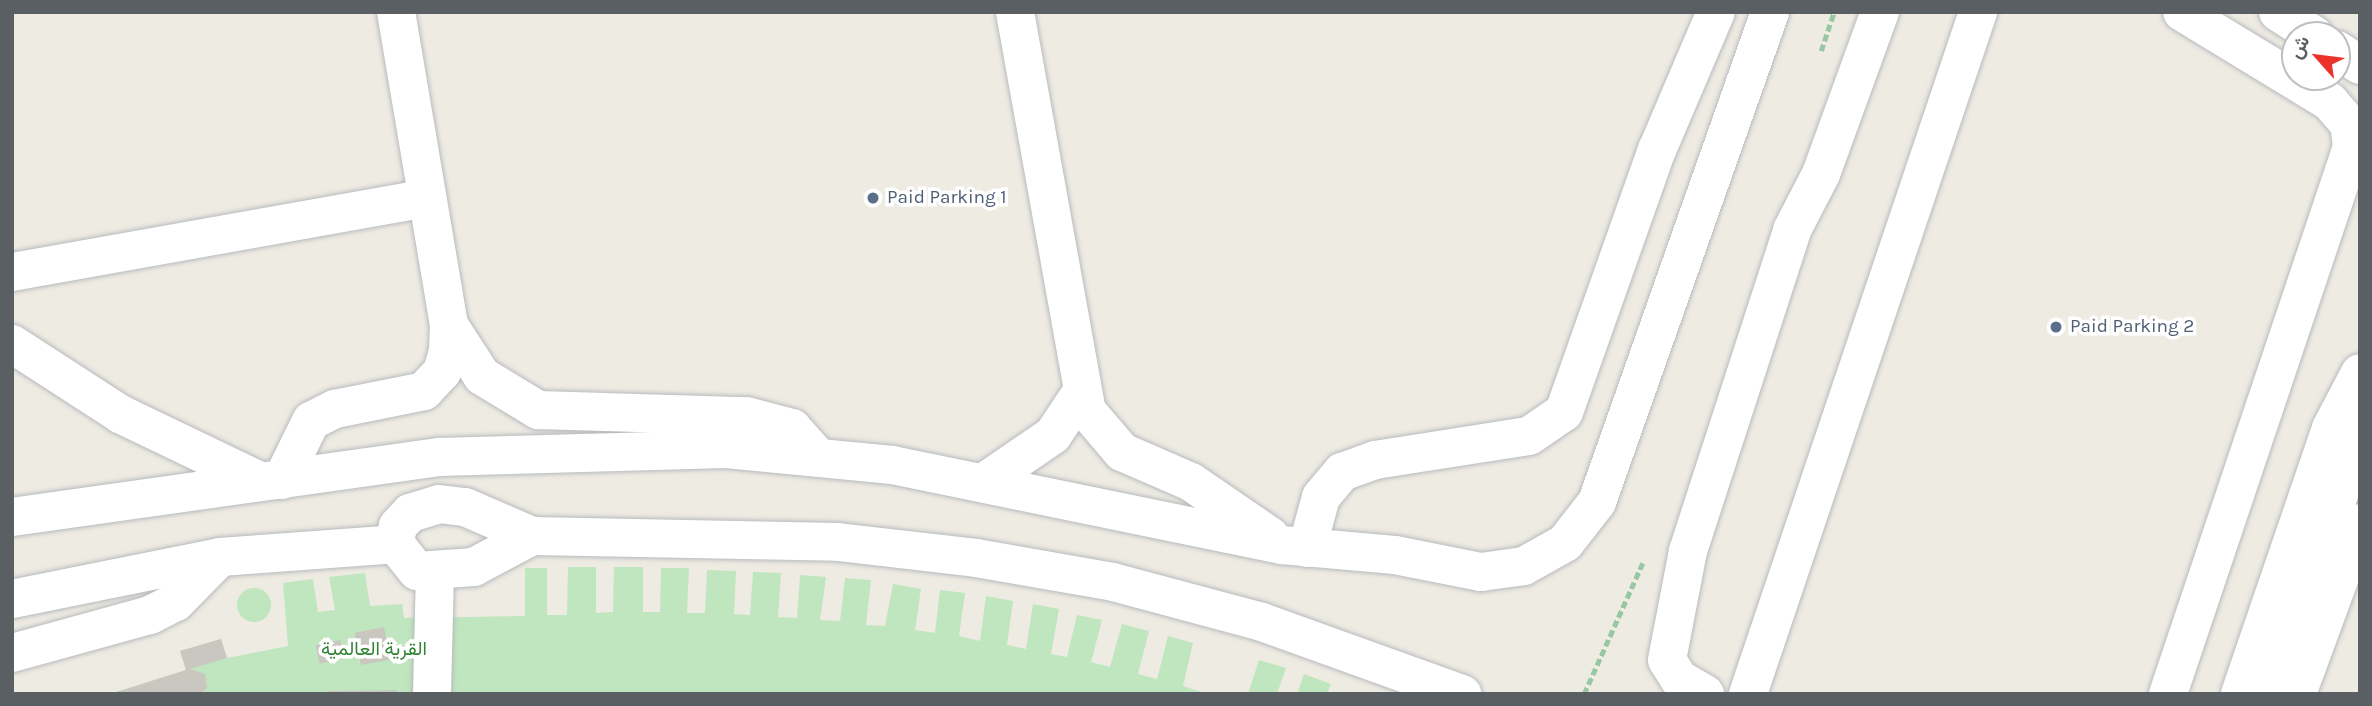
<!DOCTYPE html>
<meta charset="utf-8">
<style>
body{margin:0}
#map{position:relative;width:2372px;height:706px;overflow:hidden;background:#eeebe2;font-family:Karla,Vazirmatn,sans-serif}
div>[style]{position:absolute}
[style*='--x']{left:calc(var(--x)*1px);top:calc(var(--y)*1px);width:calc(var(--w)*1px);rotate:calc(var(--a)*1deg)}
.green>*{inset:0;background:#bfe6be}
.round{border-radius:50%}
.building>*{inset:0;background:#cac7c1;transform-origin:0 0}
.path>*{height:4.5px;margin-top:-2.25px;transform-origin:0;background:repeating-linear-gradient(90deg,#97c7a3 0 7px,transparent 0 10.5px)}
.roads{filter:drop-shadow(0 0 2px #b7babf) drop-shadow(0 0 2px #b7babf)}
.minor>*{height:38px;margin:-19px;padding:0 19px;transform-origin:19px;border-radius:19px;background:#fff}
.dots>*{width:19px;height:19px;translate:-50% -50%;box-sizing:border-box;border:4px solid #fff;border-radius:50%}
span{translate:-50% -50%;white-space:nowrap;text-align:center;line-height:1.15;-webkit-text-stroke:7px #fff;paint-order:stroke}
.service-label{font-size:19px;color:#4e5e75}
.left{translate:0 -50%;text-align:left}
.park-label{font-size:19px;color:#328234}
.frame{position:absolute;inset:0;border:14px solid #5a5f63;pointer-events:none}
.north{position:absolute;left:2281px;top:21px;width:70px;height:70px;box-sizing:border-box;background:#fff;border:2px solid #bdbfc1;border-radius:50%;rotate:298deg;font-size:19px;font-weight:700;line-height:28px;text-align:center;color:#5a5f63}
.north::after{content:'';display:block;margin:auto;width:24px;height:32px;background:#ec332a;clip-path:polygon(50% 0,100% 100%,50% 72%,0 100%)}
</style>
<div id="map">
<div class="green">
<i style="clip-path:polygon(568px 567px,596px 567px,596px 613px,613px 612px,614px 567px,643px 567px,643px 612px,660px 612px,661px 568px,689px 568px,687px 613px,705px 613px,707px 570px,736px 571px,734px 614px,750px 615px,753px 572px,781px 573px,778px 617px,797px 618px,800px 575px,826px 577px,820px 620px,840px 621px,845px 578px,871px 580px,866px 625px,885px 626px,893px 584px,921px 589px,915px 630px,935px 633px,940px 590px,965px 593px,959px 636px,980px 641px,986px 596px,1013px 601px,1007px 645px,1026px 649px,1033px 604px,1059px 609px,1051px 654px,1067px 657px,1077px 615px,1102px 620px,1091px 662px,1110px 667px,1122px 624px,1149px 631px,1138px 674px,1157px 679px,1168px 636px,1193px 643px,1183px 686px,1207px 694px,109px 694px,186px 670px,180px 651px,221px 639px,227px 658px,288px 646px,283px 583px,313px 579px,318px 612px,335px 610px,329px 577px,365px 573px,370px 606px,402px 604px,404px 618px,525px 616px,525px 568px,547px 568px,547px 615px,567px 615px)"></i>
<i class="round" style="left:237px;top:588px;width:34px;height:34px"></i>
<i style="clip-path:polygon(1259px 660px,1286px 668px,1277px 694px,1248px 694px)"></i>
<i style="clip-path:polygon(1304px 674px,1331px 684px,1327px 694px,1297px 694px)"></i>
</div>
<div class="building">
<i style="left:384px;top:627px;width:33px;height:30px;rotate:79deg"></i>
<i style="clip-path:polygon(221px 639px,227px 658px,190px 669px,205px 674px,207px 688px,201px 693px,111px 694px,186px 670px,180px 651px)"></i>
<i style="left:340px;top:640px;width:19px;height:25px;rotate:78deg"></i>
<i style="clip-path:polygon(397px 690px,397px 694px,329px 694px,329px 691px)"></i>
</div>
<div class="path">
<i style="--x:1821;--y:51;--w:41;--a:-71.6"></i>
<i style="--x:1584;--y:694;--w:145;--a:-65.9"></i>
</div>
<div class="roads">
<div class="minor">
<i style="--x:1015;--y:12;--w:405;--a:79.8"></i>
<i style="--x:1087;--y:411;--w:54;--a:49.5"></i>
<i style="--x:1122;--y:452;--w:75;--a:23.5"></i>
<i style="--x:1191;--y:482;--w:96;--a:34.4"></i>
<i style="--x:2278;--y:12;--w:43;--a:32.6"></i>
<i style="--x:2337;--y:50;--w:27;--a:33"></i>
<i style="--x:12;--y:272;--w:422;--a:-10.1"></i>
<i style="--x:449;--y:325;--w:61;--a:57.1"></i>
<i style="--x:482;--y:376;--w:66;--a:31.3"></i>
<i style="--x:538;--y:410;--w:208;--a:1.7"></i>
<i style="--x:746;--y:416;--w:48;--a:14.6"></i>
<i style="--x:792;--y:428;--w:39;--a:48"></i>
<i style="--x:12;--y:344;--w:129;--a:32.9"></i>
<i style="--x:120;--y:414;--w:157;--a:25.6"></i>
<i style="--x:282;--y:480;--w:66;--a:-63.8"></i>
<i style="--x:311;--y:421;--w:27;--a:-27"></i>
<i style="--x:335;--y:409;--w:91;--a:-11.4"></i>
<i style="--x:424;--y:391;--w:26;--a:-47"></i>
<i style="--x:442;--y:372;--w:22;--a:-74"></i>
<i style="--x:448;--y:351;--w:26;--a:-88"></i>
<i style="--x:449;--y:325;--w:317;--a:-99.6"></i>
<i style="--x:983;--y:483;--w:85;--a:-34.4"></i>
<i style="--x:1053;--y:435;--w:50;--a:-56.3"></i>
<i style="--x:439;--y:504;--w:26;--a:7"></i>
<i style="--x:465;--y:507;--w:73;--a:23.4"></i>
<i style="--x:532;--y:536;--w:66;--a:151.9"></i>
<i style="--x:474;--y:567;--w:57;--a:176"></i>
<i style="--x:417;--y:571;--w:35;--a:-129"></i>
<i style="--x:395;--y:544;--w:18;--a:-81"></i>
<i style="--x:398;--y:526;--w:18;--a:-47"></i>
<i style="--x:410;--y:513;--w:30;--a:-17"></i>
<i style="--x:12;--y:517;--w:431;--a:-8"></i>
<i style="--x:439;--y:457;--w:287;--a:-1.6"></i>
<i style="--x:726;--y:449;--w:167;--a:5.5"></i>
<i style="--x:892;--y:465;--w:398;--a:11.6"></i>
<i style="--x:1282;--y:545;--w:113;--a:5.1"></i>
<i style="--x:1395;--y:555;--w:88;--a:11.2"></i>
<i style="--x:1481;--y:572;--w:43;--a:-7.9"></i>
<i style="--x:1524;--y:566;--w:47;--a:-29.3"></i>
<i style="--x:1565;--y:543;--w:52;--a:-52"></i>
<i style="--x:1597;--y:502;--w:520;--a:-70.55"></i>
<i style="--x:532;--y:536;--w:306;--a:1.1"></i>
<i style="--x:838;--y:542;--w:139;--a:6.6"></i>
<i style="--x:976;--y:558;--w:139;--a:9.9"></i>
<i style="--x:1113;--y:582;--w:154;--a:15"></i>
<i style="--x:1262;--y:622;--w:213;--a:19.8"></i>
<i style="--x:1307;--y:548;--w:53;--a:-74.6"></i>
<i style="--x:1321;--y:497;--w:33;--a:-50"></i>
<i style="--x:1342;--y:472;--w:35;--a:-20"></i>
<i style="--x:1375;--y:460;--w:156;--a:-8.9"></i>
<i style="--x:1529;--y:436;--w:42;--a:-34.4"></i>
<i style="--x:1564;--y:412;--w:278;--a:-70.5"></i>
<i style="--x:1657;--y:150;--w:150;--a:-66.9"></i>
<i style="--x:12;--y:599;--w:212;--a:-11.4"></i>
<i style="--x:220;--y:557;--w:175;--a:-4.2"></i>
<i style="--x:12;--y:653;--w:143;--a:-15.4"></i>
<i style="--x:150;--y:615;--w:29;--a:-27"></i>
<i style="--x:176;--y:602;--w:63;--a:-45.6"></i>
<i style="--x:432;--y:694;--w:121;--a:-88.6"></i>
<i style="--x:1705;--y:694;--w:30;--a:-150"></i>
<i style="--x:1679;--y:679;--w:22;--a:-122"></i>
<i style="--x:1667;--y:660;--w:111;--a:-79.1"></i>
<i style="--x:1688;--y:551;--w:337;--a:-72"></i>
<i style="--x:1792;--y:230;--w:63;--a:-62.6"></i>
<i style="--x:1821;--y:174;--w:172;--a:-70"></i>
<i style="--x:1748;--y:694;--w:720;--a:-71.36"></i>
<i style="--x:2168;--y:694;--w:577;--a:-71.41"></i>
<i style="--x:2352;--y:147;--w:23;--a:-97"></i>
<i style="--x:2349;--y:124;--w:29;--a:-131"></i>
<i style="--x:2330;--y:102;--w:173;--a:-148.7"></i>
<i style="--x:2240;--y:694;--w:281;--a:-71.1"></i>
<i style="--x:2331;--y:428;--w:62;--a:-62.2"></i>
<i style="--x:2268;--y:694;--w:275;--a:-70.4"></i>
<i style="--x:2297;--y:694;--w:182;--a:-69.8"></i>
</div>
</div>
<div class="dots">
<i style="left:873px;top:198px;background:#5c6f8a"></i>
<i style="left:2056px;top:327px;background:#5c6f8a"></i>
</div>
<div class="service-label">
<span class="left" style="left:887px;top:198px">Paid Parking 1</span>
<span class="left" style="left:2070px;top:327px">Paid Parking 2</span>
</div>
<div class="park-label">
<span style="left:374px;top:650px">القرية العالمية</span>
</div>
<div class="frame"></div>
<div class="north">ش</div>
</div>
